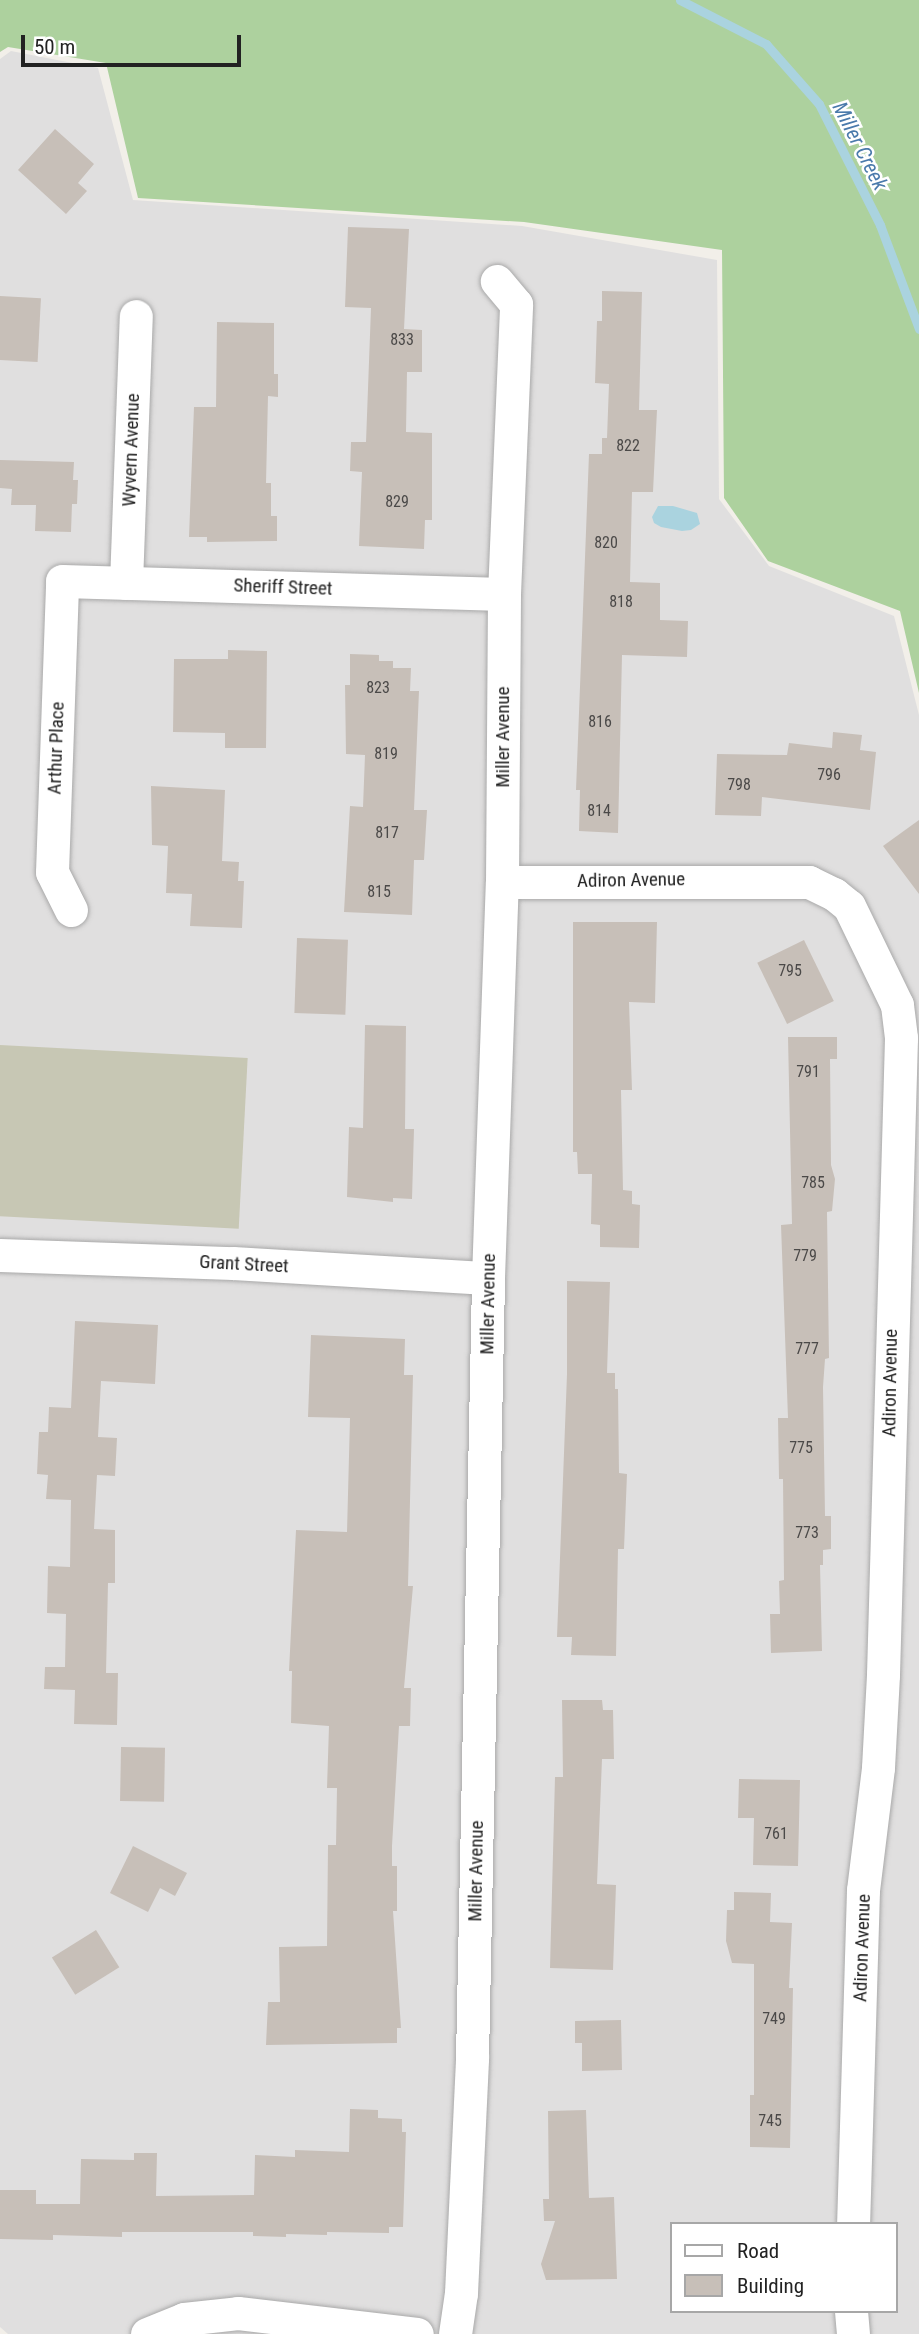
<!DOCTYPE html>
<style>
body{margin:0}
#map{position:relative;width:919px;height:2334px;overflow:hidden;background:#f2efe9;font-family:"Roboto Condensed",sans-serif}
div>[style]{position:absolute}
[style*='--x']{left:calc(var(--x)*1px);top:calc(var(--y)*1px);width:calc(var(--w)*1px);rotate:calc(var(--a)*1deg)}
.residential>*{inset:0;background:#e0dfdf}
.construction>*{inset:0;background:#c7c7b4;transform-origin:0 0}
.forest>*{inset:0;background:#add19e}
.water>*{inset:0;background:#aad3df}
.stream>*{height:9px;margin:-4.5px;padding:0 4.5px;transform-origin:4.5px;border-radius:4.5px;background:#aad3df}
.building>*{inset:0;background:#c7bfb8;transform-origin:0 0}
.roads{filter:drop-shadow(0 0 2px #a9a9a9) drop-shadow(0 0 2px #a9a9a9)}
.minor>*{height:33px;margin:-16.5px;padding:0 16.5px;transform-origin:16.5px;border-radius:16.5px;background:#fff}
span{translate:-50% -50%;white-space:nowrap;text-align:center;line-height:1.15;-webkit-text-stroke:5px #fff;paint-order:stroke}
.number-label{font-size:16px;color:#4b4948}
.number-label span{-webkit-text-stroke-width:0}
.street-label{font-size:19px;color:#222}
.water-label{font-size:21px;color:#4a7aab;font-style:italic}
.legend{position:absolute;left:670px;top:2222px;width:228px;height:91px;box-sizing:border-box;background:#fff;border:2px solid #a7a7a7;margin:0;padding:9px 12px;list-style:none;font-size:21px;color:#222}
.legend li{display:flex;align-items:center;gap:14px;height:35px}
.legend b{width:35px;border:2px solid #a7a7a7}
.scale{position:absolute;left:21px;top:35px;width:220px;height:32px;box-sizing:border-box;border:4px solid #222;border-top:0;padding-left:9px;font-size:21px;line-height:24px;white-space:nowrap;color:#222;-webkit-text-stroke:5px #fff;paint-order:stroke}
</style>
<div id="map">
<div class="residential">
<i style="clip-path:polygon(evenodd,11px 51px,98px 68px,133px 200px,522px 226px,717px 260px,719px 499px,769px 566px,894px 616px,919px 715px,919px 2334px,8px 2334px,0 2327px,0 59px,11px 51px,672px 2224px,896px 2224px,896px 2311px,672px 2311px,672px 2224px)"></i>
</div>
<div class="construction">
<i style="left:0;top:1045px;width:248px;height:171px;rotate:3deg"></i>
</div>
<div class="forest">
<i style="clip-path:polygon(0 0,919px 0,919px 693px,900px 611px,768px 561px,724px 498px,722px 250px,524px 222px,138px 198px,106px 63px,8px 47px,0 52px)"></i>
</div>
<div class="water">
<i style="clip-path:polygon(658px 506px,673px 506px,697px 513px,700px 524px,691px 530px,682px 531px,661px 527px,654px 523px,652px 517px)"></i>
</div>
<div class="stream">
<i style="--x:680;--y:0;--w:97;--a:27.1"></i>
<i style="--x:766;--y:44;--w:80;--a:48.5"></i>
<i style="--x:819;--y:104;--w:136;--a:63.2"></i>
<i style="--x:880;--y:225;--w:111;--a:69.4"></i>
</div>
<div class="building">
<i style="clip-path:polygon(55px 129px,94px 164px,78px 183px,87px 191px,66px 214px,18px 170px)"></i>
<i style="clip-path:polygon(348px 227px,409px 229px,404px 329px,422px 330px,422px 372px,407px 372px,406px 432px,432px 433px,432px 520px,425px 520px,424px 549px,359px 546px,362px 472px,350px 471px,351px 442px,366px 442px,371px 308px,345px 307px)"></i>
<i style="clip-path:polygon(602px 291px,642px 292px,639px 410px,657px 410px,653px 492px,632px 492px,630px 582px,660px 583px,660px 620px,688px 621px,687px 657px,622px 655px,618px 833px,579px 831px,580px 790px,576px 790px,589px 454px,602px 454px,602px 438px,607px 438px,609px 384px,595px 383px,597px 321px,602px 321px)"></i>
<i style="left:0;top:296px;width:41px;height:64px;rotate:3deg"></i>
<i style="clip-path:polygon(217px 322px,274px 323px,274px 374px,278px 374px,278px 397px,268px 396px,266px 483px,271px 483px,271px 516px,277px 516px,277px 541px,207px 542px,207px 537px,189px 537px,194px 407px,216px 407px)"></i>
<i style="clip-path:polygon(0 460px,74px 462px,73px 480px,78px 480px,77px 504px,72px 504px,71px 532px,35px 531px,36px 505px,11px 505px,12px 489px,0 488px)"></i>
<i style="clip-path:polygon(228px 650px,267px 651px,266px 748px,225px 748px,225px 733px,173px 732px,174px 659px,228px 659px)"></i>
<i style="clip-path:polygon(350px 654px,379px 655px,379px 661px,393px 661px,393px 668px,411px 668px,410px 691px,419px 691px,414px 810px,427px 810px,424px 860px,414px 860px,412px 915px,344px 912px,350px 806px,363px 807px,365px 755px,346px 754px,345px 685px,350px 685px)"></i>
<i style="clip-path:polygon(833px 732px,862px 735px,860px 750px,876px 752px,870px 810px,762px 797px,761px 816px,715px 815px,717px 754px,787px 755px,789px 743px,832px 748px)"></i>
<i style="clip-path:polygon(151px 786px,225px 790px,222px 861px,239px 862px,238px 881px,244px 881px,242px 928px,190px 926px,192px 894px,166px 893px,168px 846px,152px 845px)"></i>
<i style="clip-path:polygon(919px 820px,919px 894px,883px 846px)"></i>
<i style="clip-path:polygon(573px 922px,657px 922px,655px 1003px,629px 1002px,632px 1090px,621px 1090px,623px 1190px,632px 1191px,632px 1204px,640px 1205px,639px 1248px,600px 1247px,600px 1225px,591px 1224px,592px 1174px,578px 1174px,577px 1152px,573px 1152px)"></i>
<i style="left:297px;top:938px;width:51px;height:75px;rotate:2deg"></i>
<i style="left:804px;top:940px;width:68px;height:52px;rotate:64deg"></i>
<i style="clip-path:polygon(365px 1025px,406px 1026px,405px 1129px,414px 1129px,412px 1199px,393px 1198px,393px 1202px,347px 1197px,349px 1127px,363px 1128px)"></i>
<i style="clip-path:polygon(788px 1037px,837px 1037px,837px 1059px,830px 1059px,831px 1165px,835px 1179px,832px 1211px,827px 1212px,829px 1358px,825px 1359px,823px 1387px,825px 1516px,831px 1516px,831px 1549px,823px 1550px,823px 1565px,820px 1565px,822px 1651px,771px 1653px,770px 1614px,780px 1614px,779px 1581px,784px 1580px,783px 1479px,779px 1479px,778px 1418px,788px 1418px,781px 1225px,792px 1224px)"></i>
<i style="clip-path:polygon(567px 1281px,610px 1282px,607px 1373px,615px 1373px,615px 1389px,618px 1389px,619px 1473px,627px 1474px,624px 1549px,618px 1549px,616px 1656px,571px 1655px,572px 1637px,557px 1637px,567px 1374px)"></i>
<i style="clip-path:polygon(75px 1321px,158px 1325px,155px 1384px,101px 1381px,98px 1437px,117px 1438px,115px 1476px,97px 1475px,94px 1529px,115px 1530px,115px 1583px,108px 1583px,106px 1673px,118px 1673px,117px 1725px,74px 1724px,75px 1690px,44px 1689px,45px 1667px,65px 1667px,66px 1614px,47px 1613px,48px 1566px,70px 1567px,71px 1500px,46px 1499px,48px 1475px,37px 1474px,39px 1432px,48px 1432px,49px 1407px,71px 1408px)"></i>
<i style="clip-path:polygon(311px 1335px,405px 1339px,404px 1375px,413px 1375px,408px 1586px,413px 1586px,404px 1688px,411px 1688px,410px 1726px,399px 1726px,392px 1846px,392px 1866px,397px 1866px,397px 1911px,393px 1911px,401px 2028px,397px 2028px,397px 2043px,266px 2045px,268px 2002px,280px 2002px,279px 1947px,327px 1946px,328px 1845px,336px 1845px,337px 1788px,327px 1788px,329px 1726px,291px 1723px,292px 1671px,289px 1671px,296px 1530px,347px 1532px,350px 1418px,308px 1417px)"></i>
<i style="clip-path:polygon(562px 1700px,602px 1700px,603px 1710px,613px 1710px,614px 1759px,602px 1759px,597px 1884px,616px 1885px,613px 1970px,550px 1968px,555px 1777px,563px 1777px)"></i>
<i style="left:121px;top:1747px;width:44px;height:54px;rotate:1deg"></i>
<i style="clip-path:polygon(739px 1779px,800px 1780px,798px 1866px,753px 1865px,754px 1818px,738px 1818px)"></i>
<i style="clip-path:polygon(133px 1846px,187px 1873px,175px 1896px,160px 1888px,148px 1912px,110px 1893px)"></i>
<i style="clip-path:polygon(734px 1892px,771px 1893px,770px 1922px,792px 1923px,789px 1988px,793px 1988px,790px 2148px,750px 2147px,750px 2095px,754px 2095px,754px 1964px,732px 1963px,726px 1941px,727px 1910px,734px 1910px)"></i>
<i style="left:96px;top:1930px;width:44px;height:52px;rotate:58deg"></i>
<i style="clip-path:polygon(621px 2020px,622px 2070px,582px 2071px,582px 2043px,575px 2043px,575px 2021px)"></i>
<i style="clip-path:polygon(350px 2109px,378px 2110px,378px 2118px,402px 2119px,402px 2132px,406px 2132px,403px 2227px,389px 2227px,389px 2233px,327px 2232px,327px 2235px,286px 2234px,286px 2237px,253px 2236px,253px 2232px,122px 2232px,122px 2237px,53px 2235px,53px 2240px,0 2239px,0 2190px,36px 2190px,36px 2204px,80px 2204px,81px 2159px,134px 2160px,134px 2153px,157px 2153px,156px 2196px,254px 2195px,255px 2155px,295px 2157px,295px 2150px,349px 2152px)"></i>
<i style="clip-path:polygon(586px 2110px,589px 2198px,614px 2197px,617px 2279px,546px 2280px,541px 2264px,555px 2221px,544px 2221px,543px 2199px,549px 2199px,548px 2111px)"></i>
</div>
<div class="roads">
<div class="minor">
<i style="--x:126;--y:583;--w:267;--a:-87.9"></i>
<i style="--x:502;--y:882;--w:307;--a:0"></i>
<i style="--x:809;--y:882;--w:28;--a:26"></i>
<i style="--x:834;--y:894;--w:19;--a:39"></i>
<i style="--x:849;--y:906;--w:110;--a:64.1"></i>
<i style="--x:897;--y:1005;--w:33;--a:83"></i>
<i style="--x:901;--y:1038;--w:637;--a:91.62"></i>
<i style="--x:883;--y:1675;--w:93;--a:93.1"></i>
<i style="--x:878;--y:1768;--w:123;--a:97"></i>
<i style="--x:863;--y:1890;--w:334;--a:91.7"></i>
<i style="--x:71;--y:910;--w:42;--a:-116.6"></i>
<i style="--x:52;--y:872;--w:291;--a:-88"></i>
<i style="--x:62;--y:581;--w:442;--a:1.7"></i>
<i style="--x:0;--y:1255;--w:233;--a:2"></i>
<i style="--x:233;--y:1263;--w:255;--a:3.4"></i>
<i style="--x:851;--y:2311;--w:23;--a:85"></i>
<i style="--x:147;--y:2334;--w:40;--a:-22"></i>
<i style="--x:184;--y:2319;--w:54;--a:-6.3"></i>
<i style="--x:238;--y:2313;--w:180;--a:6.7"></i>
<i style="--x:455;--y:2334;--w:41;--a:-81.7"></i>
<i style="--x:461;--y:2293;--w:235;--a:-87.3"></i>
<i style="--x:472;--y:2058;--w:780;--a:-88.82"></i>
<i style="--x:488;--y:1278;--w:396;--a:-88"></i>
<i style="--x:502;--y:882;--w:288;--a:-89.6"></i>
<i style="--x:504;--y:594;--w:290;--a:-87.6"></i>
<i style="--x:516;--y:304;--w:30;--a:-130"></i>
</div>
</div>
<div class="number-label">
<span style="left:402px;top:340px">833</span>
<span style="left:628px;top:446px">822</span>
<span style="left:397px;top:502px">829</span>
<span style="left:606px;top:543px">820</span>
<span style="left:621px;top:602px">818</span>
<span style="left:378px;top:688px">823</span>
<span style="left:600px;top:722px">816</span>
<span style="left:386px;top:754px">819</span>
<span style="left:829px;top:775px">796</span>
<span style="left:739px;top:785px">798</span>
<span style="left:599px;top:811px">814</span>
<span style="left:387px;top:833px">817</span>
<span style="left:379px;top:892px">815</span>
<span style="left:790px;top:971px">795</span>
<span style="left:808px;top:1072px">791</span>
<span style="left:813px;top:1183px">785</span>
<span style="left:805px;top:1256px">779</span>
<span style="left:807px;top:1349px">777</span>
<span style="left:801px;top:1448px">775</span>
<span style="left:807px;top:1533px">773</span>
<span style="left:776px;top:1834px">761</span>
<span style="left:774px;top:2019px">749</span>
<span style="left:770px;top:2121px">745</span>
</div>
<div class="street-label">
<span style="left:131px;top:450px;rotate:-88deg">Wyvern Avenue</span>
<span style="left:283px;top:587px;rotate:2deg">Sheriff Street</span>
<span style="left:503px;top:737px;rotate:-90deg">Miller Avenue</span>
<span style="left:56px;top:748px;rotate:-88deg">Arthur Place</span>
<span style="left:631px;top:880px;rotate:-1deg">Adiron Avenue</span>
<span style="left:244px;top:1264px;rotate:3deg">Grant Street</span>
<span style="left:488px;top:1304px;rotate:-89deg">Miller Avenue</span>
<span style="left:890px;top:1383px;rotate:-89deg">Adiron Avenue</span>
<span style="left:476px;top:1871px;rotate:-89deg">Miller Avenue</span>
<span style="left:862px;top:1948px;rotate:-88deg">Adiron Avenue</span>
</div>
<div class="water-label">
<span style="left:860px;top:146px;rotate:63deg">Miller Creek</span>
</div>
<ul class="legend">
<li><b style="height:9px;background:#fff"></b>Road</li>
<li><b style="height:19px;background:#c7bfb8"></b>Building</li>
</ul>
<div class="scale">50 m</div>
</div>
